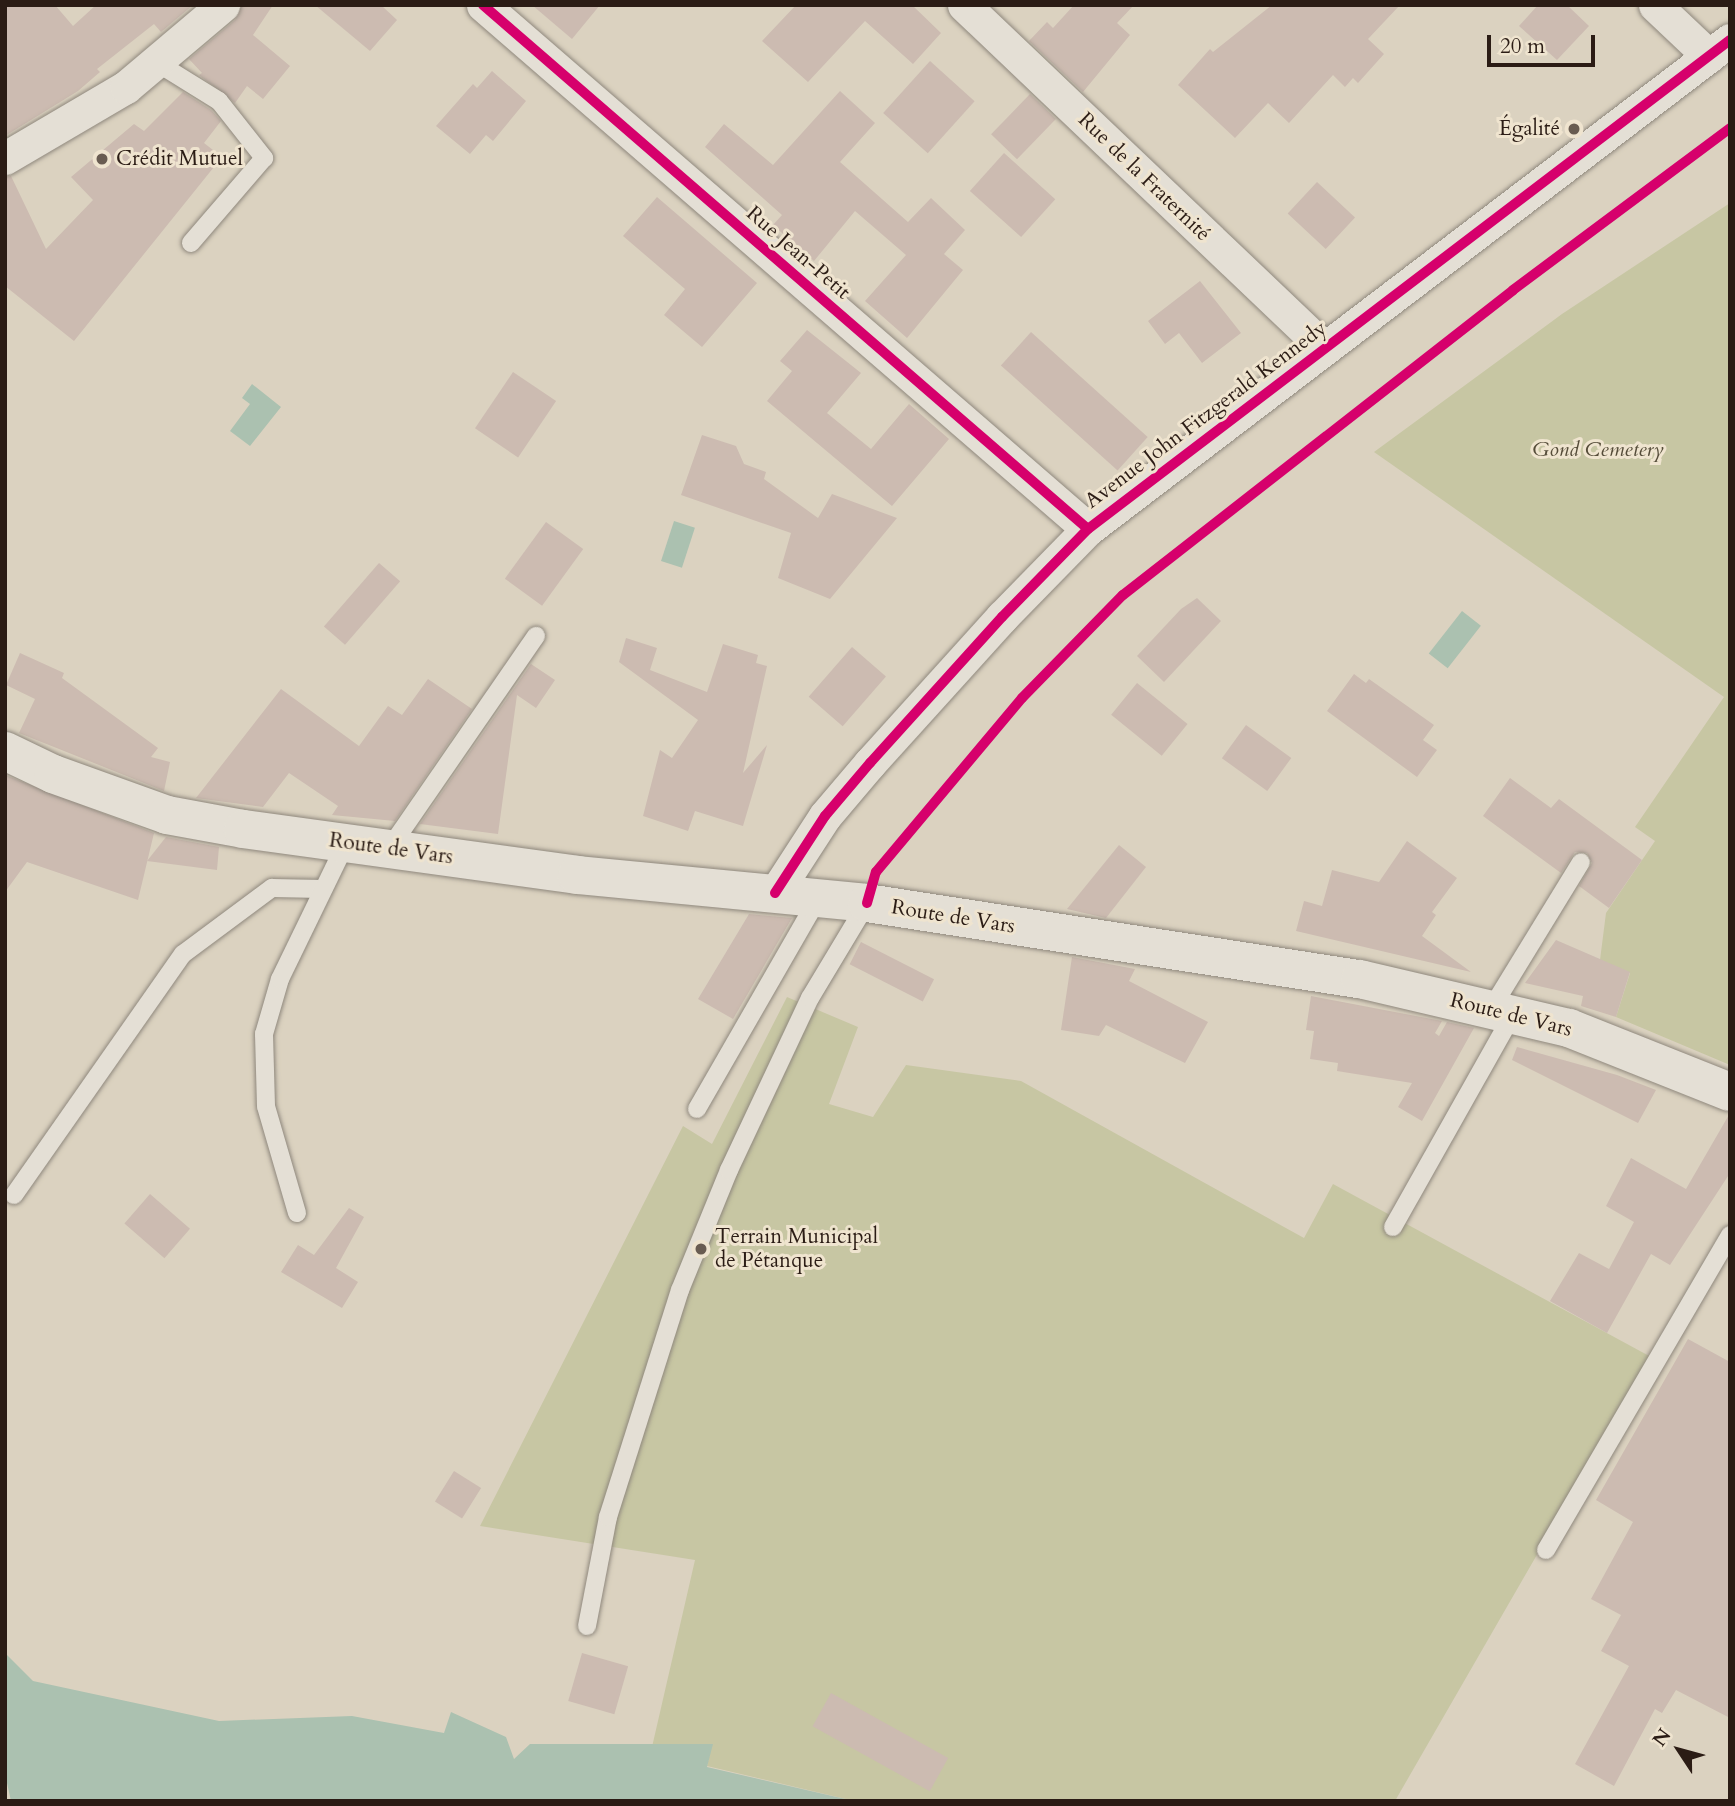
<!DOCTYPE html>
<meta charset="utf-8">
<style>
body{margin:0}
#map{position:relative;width:1735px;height:1806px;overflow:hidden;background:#dbd2c0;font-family:Cardo,serif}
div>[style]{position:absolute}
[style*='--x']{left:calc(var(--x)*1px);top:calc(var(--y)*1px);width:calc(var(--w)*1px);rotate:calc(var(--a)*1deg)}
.green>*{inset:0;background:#c7c6a3}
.water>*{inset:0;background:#abc1b0;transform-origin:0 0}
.building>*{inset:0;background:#ccbbb1;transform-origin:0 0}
.roads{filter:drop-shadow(0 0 2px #8f887d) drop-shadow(0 0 2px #8f887d)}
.service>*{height:18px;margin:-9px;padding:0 9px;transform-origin:9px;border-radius:9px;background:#e4dfd5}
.minor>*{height:33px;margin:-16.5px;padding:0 16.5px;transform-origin:16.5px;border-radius:16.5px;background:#e4dfd5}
.secondary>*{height:38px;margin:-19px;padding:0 19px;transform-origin:19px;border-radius:19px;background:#e4dfd5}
.cycleway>*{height:10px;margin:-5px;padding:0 5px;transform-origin:5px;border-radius:5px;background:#d6006c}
.dots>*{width:19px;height:19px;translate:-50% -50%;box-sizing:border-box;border:4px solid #efe4cf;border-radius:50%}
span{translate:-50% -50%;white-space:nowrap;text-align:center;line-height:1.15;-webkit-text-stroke:6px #efe4cf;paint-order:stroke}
.poi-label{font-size:21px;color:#2b1c15}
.right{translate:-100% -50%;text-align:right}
.left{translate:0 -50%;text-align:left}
.street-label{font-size:21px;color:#2b1c15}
.park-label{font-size:21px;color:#554c39;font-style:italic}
.frame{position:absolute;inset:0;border:7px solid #2b1c15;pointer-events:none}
.north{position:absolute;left:1644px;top:1715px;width:70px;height:70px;-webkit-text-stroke:5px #efe4cf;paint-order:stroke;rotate:306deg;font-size:19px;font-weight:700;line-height:28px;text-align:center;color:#2b1c15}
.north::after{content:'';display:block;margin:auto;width:24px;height:32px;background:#2b1c15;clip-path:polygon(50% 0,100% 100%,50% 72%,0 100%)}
.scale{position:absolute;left:1487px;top:35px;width:108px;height:32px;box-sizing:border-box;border:4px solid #2b1c15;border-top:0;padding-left:9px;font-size:21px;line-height:24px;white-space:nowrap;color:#2b1c15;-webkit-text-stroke:5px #efe4cf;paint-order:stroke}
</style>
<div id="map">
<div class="green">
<i style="clip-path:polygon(1730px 203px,1730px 1065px,1616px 1017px,1630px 973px,1600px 960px,1606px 913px,1655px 841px,1635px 827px,1724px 697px,1374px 452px,1562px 314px)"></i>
<i style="clip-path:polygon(787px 997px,858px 1027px,829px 1104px,873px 1117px,906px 1065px,1021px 1081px,1304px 1238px,1333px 1184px,1651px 1357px,1395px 1801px,854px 1801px,707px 1766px,712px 1744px,652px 1747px,695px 1560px,480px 1526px,683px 1126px,712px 1144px)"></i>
</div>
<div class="water">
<i style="clip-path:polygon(252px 384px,281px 407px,250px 446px,230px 431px,250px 404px,242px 398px)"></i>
<i style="left:674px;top:521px;width:22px;height:42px;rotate:18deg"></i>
<i style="left:1462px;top:611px;width:24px;height:54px;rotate:38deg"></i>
<i style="clip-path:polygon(5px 1653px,33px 1681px,219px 1721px,352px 1716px,444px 1733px,451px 1712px,506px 1737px,514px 1759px,530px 1744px,713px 1744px,707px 1767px,854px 1801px,11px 1801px,5px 1774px)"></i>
</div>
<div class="building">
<i style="clip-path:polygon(5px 5px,55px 5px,73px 26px,96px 5px,193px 5px,161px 32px,154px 24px,97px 69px,100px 72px,78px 91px,5px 136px)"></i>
<i style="clip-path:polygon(242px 5px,273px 5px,253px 35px,290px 66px,263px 99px,247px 86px,235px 103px,199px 75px,202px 73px,189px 59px,235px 20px)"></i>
<i style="clip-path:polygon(315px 5px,381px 5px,397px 20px,370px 51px)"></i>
<i style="clip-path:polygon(532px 5px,600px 5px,572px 39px)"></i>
<i style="clip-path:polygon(796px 5px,912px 5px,941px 33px,913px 64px,865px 21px,808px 82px,762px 41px)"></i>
<i style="clip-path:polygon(1074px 5px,1134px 5px,1117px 23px,1130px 35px,1083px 92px,1029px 41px,1047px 22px,1053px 28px)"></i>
<i style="clip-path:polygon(1272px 5px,1400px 5px,1368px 39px,1384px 54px,1358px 83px,1353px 78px,1345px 87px,1333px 75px,1289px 123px,1268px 103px,1235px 138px,1178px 85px,1210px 49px,1213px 52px)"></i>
<i style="clip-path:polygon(1538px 5px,1567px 5px,1589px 26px,1557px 60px,1519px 26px)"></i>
<i style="left:930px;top:61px;width:60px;height:70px;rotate:42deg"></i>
<i style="clip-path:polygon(492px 71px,526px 101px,493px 141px,486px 135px,470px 154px,436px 126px,473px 84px,477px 88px)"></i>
<i style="clip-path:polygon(840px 91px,875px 123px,840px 162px,908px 222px,931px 198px,965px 230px,944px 254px,963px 270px,907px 338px,865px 301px,906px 255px,855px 211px,814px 261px,773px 225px,782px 215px,705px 147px,724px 124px,773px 165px)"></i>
<i style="clip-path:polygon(183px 92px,211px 110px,221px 121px,204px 143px,222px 157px,74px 341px,5px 286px,5px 177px,11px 176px,46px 249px,93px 200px,71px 177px,134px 124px,144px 131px)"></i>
<i style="left:1030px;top:94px;width:36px;height:56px;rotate:44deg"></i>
<i style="left:1004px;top:153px;width:69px;height:51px;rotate:42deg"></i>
<i style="left:1317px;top:182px;width:52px;height:43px;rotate:43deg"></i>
<i style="clip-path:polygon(657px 197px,757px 283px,702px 347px,664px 315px,685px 289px,623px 236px)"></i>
<i style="clip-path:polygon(1200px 281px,1241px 333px,1202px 363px,1179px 333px,1165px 344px,1148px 321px)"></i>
<i style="clip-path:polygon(807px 330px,861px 373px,827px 413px,871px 449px,909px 404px,949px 439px,892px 506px,767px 401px,792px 371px,780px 361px)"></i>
<i style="left:1031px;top:332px;width:157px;height:45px;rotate:42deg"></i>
<i style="left:513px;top:372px;width:52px;height:68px;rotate:34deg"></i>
<i style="clip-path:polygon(702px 435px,736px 446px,744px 464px,766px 472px,764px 479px,818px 518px,832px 494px,897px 518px,830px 599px,778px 578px,791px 533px,681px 495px)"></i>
<i style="left:546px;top:522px;width:46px;height:70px;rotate:36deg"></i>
<i style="left:379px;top:563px;width:28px;height:84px;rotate:41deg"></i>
<i style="clip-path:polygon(1197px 598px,1221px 621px,1164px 682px,1137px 656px,1181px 609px)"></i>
<i style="clip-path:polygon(626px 638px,657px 648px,650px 670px,707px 692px,723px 644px,758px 655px,756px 663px,767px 666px,743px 773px,767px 745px,743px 826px,695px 811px,688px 831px,643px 816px,660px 750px,672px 758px,698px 720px,619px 662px)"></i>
<i style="left:852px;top:647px;width:45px;height:66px;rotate:41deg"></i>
<i style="clip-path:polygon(20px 653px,64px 673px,62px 678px,158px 748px,151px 757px,170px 762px,164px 791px,19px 733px,35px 699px,6px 685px)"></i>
<i style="clip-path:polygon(531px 664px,555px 680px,536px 708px,517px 695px,498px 834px,420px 824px)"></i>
<i style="clip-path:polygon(1354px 674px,1366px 683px,1369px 679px,1434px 725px,1423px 740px,1437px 750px,1417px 777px,1327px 711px)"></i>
<i style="clip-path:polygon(428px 679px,472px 709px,395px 821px,332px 815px,338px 806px,289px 773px,263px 807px,196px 798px,281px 689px,359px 746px,388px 706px,402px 715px)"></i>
<i style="left:1137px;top:683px;width:65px;height:41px;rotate:39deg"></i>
<i style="left:1246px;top:725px;width:56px;height:41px;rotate:36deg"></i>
<i style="clip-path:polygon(5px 775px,154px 833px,138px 900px,27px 862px,5px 892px)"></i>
<i style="clip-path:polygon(1510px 778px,1551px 808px,1559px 799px,1642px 860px,1609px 908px,1579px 886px,1592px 863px,1587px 853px,1575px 852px,1561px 873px,1483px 816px)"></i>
<i style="clip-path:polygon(166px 837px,219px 847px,217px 870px,147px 861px)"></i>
<i style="clip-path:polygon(1407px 841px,1457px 878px,1432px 912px,1436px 915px,1422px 936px,1471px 972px,1296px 931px,1304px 901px,1322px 906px,1332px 870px,1379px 882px)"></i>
<i style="clip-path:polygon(1119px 845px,1146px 867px,1106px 918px,1067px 909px)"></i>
<i style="clip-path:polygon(749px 914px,792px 918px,733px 1019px,698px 999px)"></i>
<i style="clip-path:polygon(1556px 940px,1630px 972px,1616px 1017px,1581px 1006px,1583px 996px,1525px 983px)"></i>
<i style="left:861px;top:942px;width:82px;height:25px;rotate:27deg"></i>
<i style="clip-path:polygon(1072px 957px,1135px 969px,1129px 981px,1208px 1022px,1185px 1063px,1106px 1025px,1099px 1036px,1061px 1030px)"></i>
<i style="clip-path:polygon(1311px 996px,1442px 1021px,1435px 1033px,1439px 1036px,1447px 1022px,1474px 1028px,1422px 1121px,1398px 1107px,1412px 1083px,1337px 1071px,1338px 1063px,1310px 1059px,1314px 1031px,1306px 1030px)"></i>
<i style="clip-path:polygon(1517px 1047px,1617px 1075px,1656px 1090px,1638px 1123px,1512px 1060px)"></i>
<i style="clip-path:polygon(1730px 1113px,1730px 1173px,1670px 1265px,1651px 1254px,1607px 1333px,1550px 1301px,1579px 1253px,1609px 1269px,1634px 1222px,1606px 1206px,1631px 1158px,1686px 1189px)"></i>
<i style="left:150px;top:1194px;width:53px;height:39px;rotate:41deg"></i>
<i style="clip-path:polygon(349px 1208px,364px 1217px,336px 1268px,358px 1282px,342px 1308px,281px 1272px,298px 1245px,314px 1255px)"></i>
<i style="clip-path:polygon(1688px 1339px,1730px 1362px,1730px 1718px,1676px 1690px,1662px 1713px,1655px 1709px,1614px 1786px,1575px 1764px,1629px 1666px,1601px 1651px,1621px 1615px,1591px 1599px,1633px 1522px,1596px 1500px)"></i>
<i style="left:454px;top:1471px;width:32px;height:36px;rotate:32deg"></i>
<i style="left:582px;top:1653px;width:48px;height:50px;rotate:16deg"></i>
<i style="left:831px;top:1693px;width:134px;height:38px;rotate:29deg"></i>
</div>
<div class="roads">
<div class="service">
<i style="--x:156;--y:62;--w:74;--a:31.8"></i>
<i style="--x:219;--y:101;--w:73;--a:51.7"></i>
<i style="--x:264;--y:158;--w:112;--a:130.7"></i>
<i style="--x:389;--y:849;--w:259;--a:-55.4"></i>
<i style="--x:1491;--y:1009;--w:172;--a:-58.5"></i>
<i style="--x:697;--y:1109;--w:245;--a:-60.1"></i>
<i style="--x:14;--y:1195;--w:294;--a:-55"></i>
<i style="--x:183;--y:954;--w:111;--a:-36.6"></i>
<i style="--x:272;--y:888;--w:51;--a:1.1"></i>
<i style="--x:297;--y:1213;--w:111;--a:-106.2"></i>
<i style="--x:266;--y:1106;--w:72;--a:-91.6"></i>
<i style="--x:264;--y:1034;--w:57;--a:-73.8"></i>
<i style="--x:280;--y:979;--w:151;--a:-64.1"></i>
<i style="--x:1393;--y:1227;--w:244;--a:-60.6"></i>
<i style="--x:1546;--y:1550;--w:365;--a:-59.7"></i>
<i style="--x:587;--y:1626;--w:111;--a:-79.1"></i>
<i style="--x:608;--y:1517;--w:238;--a:-72.4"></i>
<i style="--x:680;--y:1290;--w:130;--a:-67.8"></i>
<i style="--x:729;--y:1170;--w:190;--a:-64.8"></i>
<i style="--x:810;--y:998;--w:111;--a:-59"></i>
</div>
<div class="minor">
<i style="--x:483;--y:5;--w:800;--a:40.9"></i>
<i style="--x:964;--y:5;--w:497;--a:43.6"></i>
<i style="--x:1655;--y:5;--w:74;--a:43.4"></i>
<i style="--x:5;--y:158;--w:140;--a:-30.4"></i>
<i style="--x:126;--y:87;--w:127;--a:-40.2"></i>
<i style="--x:775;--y:893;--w:92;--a:-57"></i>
<i style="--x:825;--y:816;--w:70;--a:-49.7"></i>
<i style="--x:870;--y:763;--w:197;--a:-47.9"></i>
<i style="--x:1002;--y:617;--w:123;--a:-45.7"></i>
<i style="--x:1088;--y:529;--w:807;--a:-37.3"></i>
</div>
<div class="secondary">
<i style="--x:5;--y:751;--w:53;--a:25.6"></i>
<i style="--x:53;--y:774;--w:121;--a:19.8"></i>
<i style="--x:167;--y:815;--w:77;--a:10.4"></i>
<i style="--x:243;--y:829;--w:337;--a:7.8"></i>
<i style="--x:577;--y:875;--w:291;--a:5.5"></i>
<i style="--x:867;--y:903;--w:499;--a:8.8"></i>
<i style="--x:1360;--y:979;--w:215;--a:13.2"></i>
<i style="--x:1569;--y:1028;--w:173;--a:21.7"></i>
</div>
</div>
<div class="cycleway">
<i style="--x:483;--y:5;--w:800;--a:40.9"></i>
<i style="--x:775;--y:893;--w:92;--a:-57"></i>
<i style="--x:825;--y:816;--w:70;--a:-49.7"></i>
<i style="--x:870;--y:763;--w:197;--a:-47.9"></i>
<i style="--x:1002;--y:617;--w:123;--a:-45.7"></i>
<i style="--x:1088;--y:529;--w:807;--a:-37.3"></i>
<i style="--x:867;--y:903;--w:32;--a:-74"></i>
<i style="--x:876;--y:872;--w:227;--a:-50"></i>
<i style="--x:1022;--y:698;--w:144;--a:-45.6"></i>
<i style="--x:1123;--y:595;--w:495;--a:-38"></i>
<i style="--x:1513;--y:290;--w:271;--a:-36.7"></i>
</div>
<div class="dots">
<i style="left:1574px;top:129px;background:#695c51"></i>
<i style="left:102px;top:159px;background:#695c51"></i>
<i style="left:701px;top:1249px;background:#695c51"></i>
</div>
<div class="poi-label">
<span class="right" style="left:1560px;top:129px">Égalité</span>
<span class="left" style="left:116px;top:159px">Crédit Mutuel</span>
<span class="left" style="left:715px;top:1249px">Terrain Municipal<br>de Pétanque</span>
</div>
<div class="street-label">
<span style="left:1144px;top:177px;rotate:44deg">Rue de la Fraternité</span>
<span style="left:798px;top:253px;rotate:41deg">Rue Jean-Petit</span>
<span style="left:1206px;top:415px;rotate:-37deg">Avenue John Fitzgerald Kennedy</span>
<span style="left:391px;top:849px;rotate:8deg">Route de Vars</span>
<span style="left:953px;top:917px;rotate:9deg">Route de Vars</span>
<span style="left:1511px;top:1015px;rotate:14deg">Route de Vars</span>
</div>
<div class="park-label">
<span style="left:1598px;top:450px">Gond Cemetery</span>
</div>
<div class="frame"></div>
<div class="north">N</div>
<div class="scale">20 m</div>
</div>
